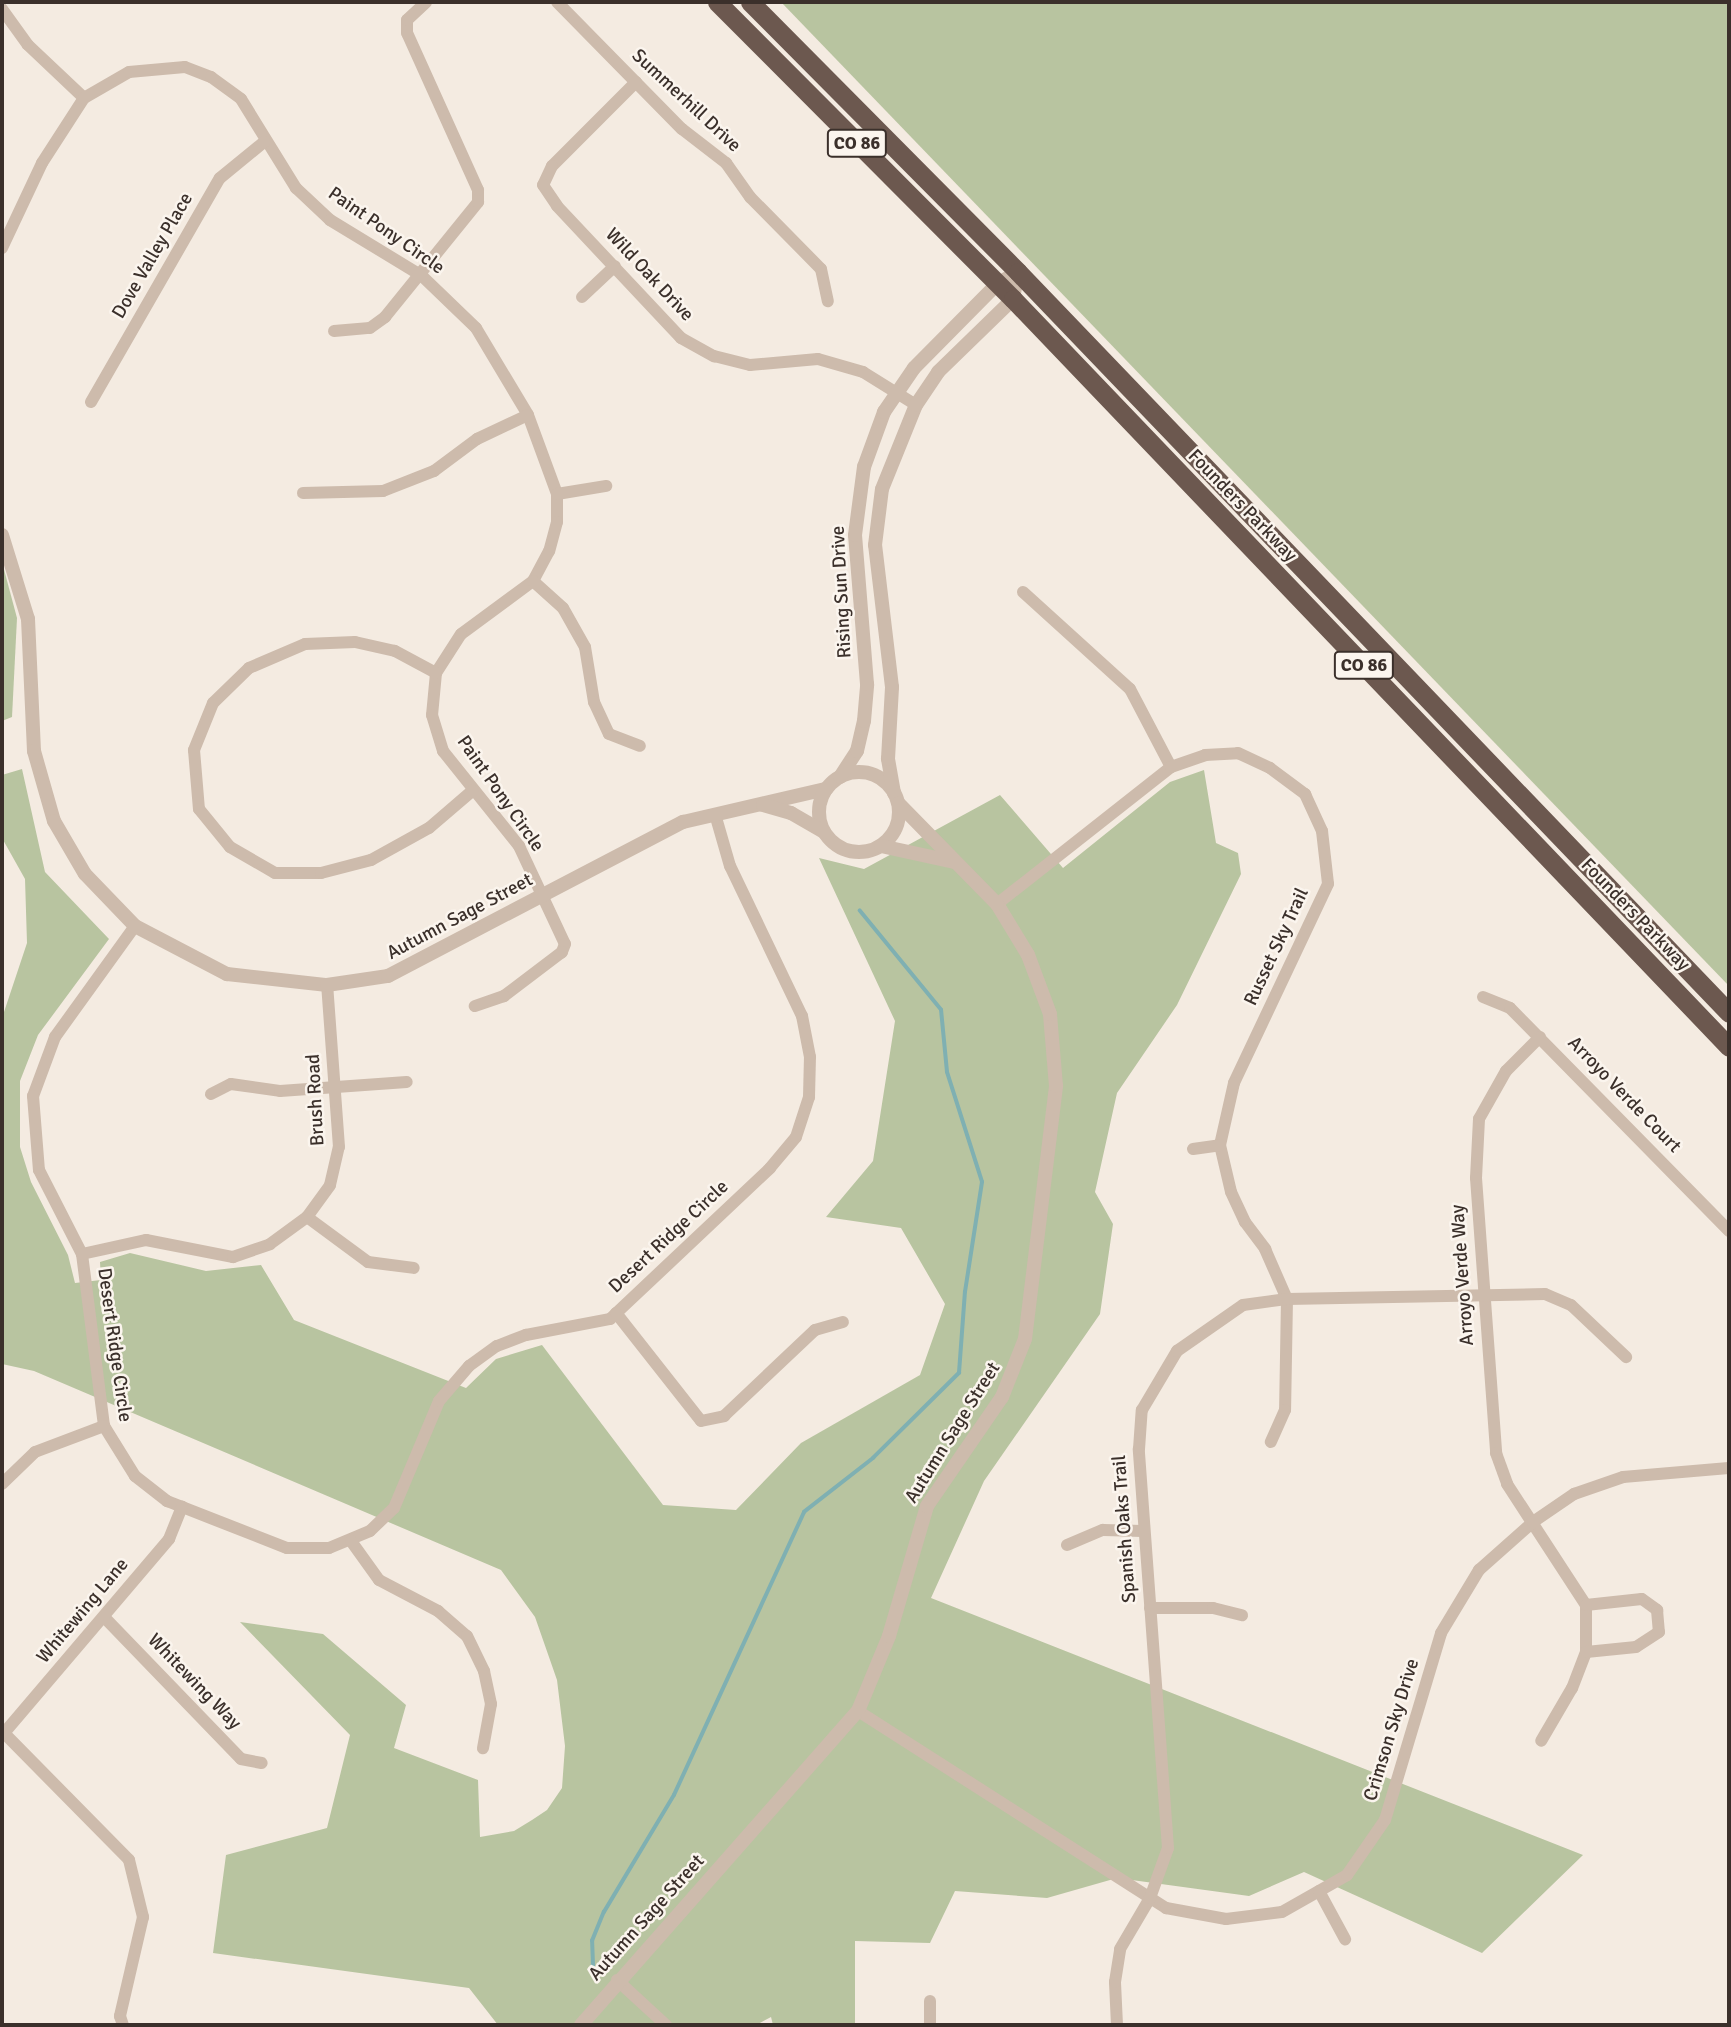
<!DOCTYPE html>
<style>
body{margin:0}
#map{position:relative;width:1731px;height:2027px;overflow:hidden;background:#f4ebe1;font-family:Signika,sans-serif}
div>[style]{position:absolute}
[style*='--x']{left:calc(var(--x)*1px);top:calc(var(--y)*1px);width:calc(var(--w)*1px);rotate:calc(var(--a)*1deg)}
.green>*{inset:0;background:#b8c4a0}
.stream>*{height:3.5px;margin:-1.75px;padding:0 1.75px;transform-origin:1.75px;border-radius:1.75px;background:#7fb0b2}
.minor>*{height:12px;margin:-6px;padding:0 6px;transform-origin:6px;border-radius:6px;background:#cdbbac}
.tertiary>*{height:14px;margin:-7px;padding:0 7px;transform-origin:7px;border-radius:7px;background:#cdbbac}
.tertiary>.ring{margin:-7px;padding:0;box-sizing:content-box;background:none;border:14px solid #cdbbac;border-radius:50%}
.trunk>*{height:19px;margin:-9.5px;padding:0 9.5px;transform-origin:9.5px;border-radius:9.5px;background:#6c584f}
span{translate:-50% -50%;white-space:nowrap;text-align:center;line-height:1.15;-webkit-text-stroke:5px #fbf5ee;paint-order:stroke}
.shield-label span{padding:2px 5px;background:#fbf5ee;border:2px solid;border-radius:5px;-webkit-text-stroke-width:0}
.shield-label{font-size:18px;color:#3b302b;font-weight:700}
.street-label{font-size:19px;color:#3b302b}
.frame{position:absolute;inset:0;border:4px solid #3b302b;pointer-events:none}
</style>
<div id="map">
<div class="green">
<i style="clip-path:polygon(781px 2px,1729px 2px,1729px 986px)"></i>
<i style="clip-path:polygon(2px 562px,17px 618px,12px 717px,2px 721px)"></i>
<i style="clip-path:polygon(22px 769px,45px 872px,109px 939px,38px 1035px,20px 1081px,20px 1147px,31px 1182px,68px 1255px,75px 1283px,101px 1280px,100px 1262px,130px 1253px,206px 1271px,261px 1265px,294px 1320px,466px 1388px,496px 1359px,542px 1345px,663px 1505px,736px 1510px,801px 1443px,920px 1375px,945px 1304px,901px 1228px,826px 1217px,873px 1161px,895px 1021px,819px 858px,864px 869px,1000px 795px,1063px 868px,1170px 782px,1204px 770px,1216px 843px,1238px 853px,1241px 874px,1177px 1005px,1117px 1093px,1095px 1192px,1113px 1224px,1100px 1314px,984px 1481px,931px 1598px,1583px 1855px,1482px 1953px,1304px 1872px,1249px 1896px,1117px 1878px,1047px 1898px,955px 1891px,930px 1943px,855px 1941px,855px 2025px,773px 2025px,771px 2017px,756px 2025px,498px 2025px,469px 1988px,213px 1953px,226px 1855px,327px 1828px,350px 1735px,240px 1622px,323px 1634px,406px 1705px,394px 1748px,478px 1780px,480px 1837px,514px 1831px,532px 1820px,547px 1810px,562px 1788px,565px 1746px,557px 1680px,535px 1617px,501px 1570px,34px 1371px,2px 1364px,2px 1018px,27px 943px,25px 879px,2px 838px,2px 775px)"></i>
</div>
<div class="stream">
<i style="--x:593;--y:1966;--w:25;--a:-92"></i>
<i style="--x:592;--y:1941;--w:31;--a:-68"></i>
<i style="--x:604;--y:1912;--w:136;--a:-59.1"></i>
<i style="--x:674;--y:1795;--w:311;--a:-65.3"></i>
<i style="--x:804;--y:1512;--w:88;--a:-38"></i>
<i style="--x:873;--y:1458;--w:121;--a:-44.7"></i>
<i style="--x:959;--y:1373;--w:81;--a:-85.8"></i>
<i style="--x:965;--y:1292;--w:111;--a:-81.2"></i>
<i style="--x:982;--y:1182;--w:115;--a:-107.7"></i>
<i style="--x:947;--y:1072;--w:62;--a:-95.5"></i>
<i style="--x:941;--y:1010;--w:128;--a:-129.3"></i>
</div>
<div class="minor">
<i style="--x:557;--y:2;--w:178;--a:45.5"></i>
<i style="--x:682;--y:129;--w:56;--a:37.7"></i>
<i style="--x:726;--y:163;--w:42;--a:54.8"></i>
<i style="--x:750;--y:197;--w:101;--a:45.4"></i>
<i style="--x:821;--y:269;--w:33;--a:78"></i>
<i style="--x:2;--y:9;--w:44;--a:54.2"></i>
<i style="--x:28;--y:45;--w:77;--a:43.4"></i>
<i style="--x:636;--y:82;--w:119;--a:135"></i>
<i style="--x:552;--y:166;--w:21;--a:115"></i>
<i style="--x:543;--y:185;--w:25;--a:56"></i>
<i style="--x:557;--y:206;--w:181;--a:46.8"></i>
<i style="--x:681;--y:338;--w:38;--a:29"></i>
<i style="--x:714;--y:356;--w:37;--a:14"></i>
<i style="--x:750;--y:365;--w:68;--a:-5"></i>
<i style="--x:818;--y:359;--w:47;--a:16.1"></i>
<i style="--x:863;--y:372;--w:62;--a:31.9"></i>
<i style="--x:2;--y:248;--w:94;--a:-64.8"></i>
<i style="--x:42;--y:163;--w:77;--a:-57.1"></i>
<i style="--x:84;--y:98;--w:52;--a:-30"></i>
<i style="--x:129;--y:72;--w:56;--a:-5.1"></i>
<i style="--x:185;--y:67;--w:28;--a:21"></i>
<i style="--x:211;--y:77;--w:37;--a:36"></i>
<i style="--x:241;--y:99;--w:105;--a:58.3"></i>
<i style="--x:296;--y:188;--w:47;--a:43.3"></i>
<i style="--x:330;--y:220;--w:108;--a:31.3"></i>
<i style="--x:422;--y:276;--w:75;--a:43.9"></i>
<i style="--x:476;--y:328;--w:101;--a:59.1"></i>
<i style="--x:528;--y:415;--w:84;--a:69.8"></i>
<i style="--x:557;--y:494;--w:28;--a:90"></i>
<i style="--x:557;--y:522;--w:30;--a:105"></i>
<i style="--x:549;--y:551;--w:34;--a:118"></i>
<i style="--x:533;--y:581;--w:89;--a:143.6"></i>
<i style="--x:461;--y:634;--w:46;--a:122.7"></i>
<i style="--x:436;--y:673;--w:42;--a:95.4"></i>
<i style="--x:432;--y:715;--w:38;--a:73"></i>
<i style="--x:443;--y:751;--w:122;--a:51.3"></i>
<i style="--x:519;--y:846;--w:108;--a:64.9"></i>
<i style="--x:565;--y:944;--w:9;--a:111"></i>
<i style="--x:562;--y:952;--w:73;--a:142.8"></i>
<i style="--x:504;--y:996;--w:31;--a:161"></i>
<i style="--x:582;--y:297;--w:45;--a:-43.2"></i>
<i style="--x:334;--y:331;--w:36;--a:-5"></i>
<i style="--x:370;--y:328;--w:19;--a:-36"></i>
<i style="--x:385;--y:317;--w:148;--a:-51"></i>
<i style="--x:478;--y:202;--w:12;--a:-90"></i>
<i style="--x:478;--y:190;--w:172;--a:-114.3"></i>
<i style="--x:407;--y:33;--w:13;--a:-90"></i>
<i style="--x:407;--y:20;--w:26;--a:-43"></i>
<i style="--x:91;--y:402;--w:258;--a:-60.1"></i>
<i style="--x:220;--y:178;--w:57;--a:-39.3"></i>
<i style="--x:303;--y:493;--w:80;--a:-1.4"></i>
<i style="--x:383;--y:491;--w:55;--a:-21.4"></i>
<i style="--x:434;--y:471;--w:54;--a:-36.7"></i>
<i style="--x:477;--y:439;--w:56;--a:-25.2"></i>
<i style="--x:557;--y:494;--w:50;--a:-9.3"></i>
<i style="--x:533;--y:581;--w:40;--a:42"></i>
<i style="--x:563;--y:608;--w:45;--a:60.6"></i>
<i style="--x:585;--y:647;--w:56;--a:80.7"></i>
<i style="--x:594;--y:702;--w:35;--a:65"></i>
<i style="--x:609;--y:734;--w:33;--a:21"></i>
<i style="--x:1023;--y:592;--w:144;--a:42.2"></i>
<i style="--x:1130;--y:689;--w:88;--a:62.3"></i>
<i style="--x:436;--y:673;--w:47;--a:-151.8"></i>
<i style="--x:395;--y:651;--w:41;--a:-167.3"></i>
<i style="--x:355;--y:642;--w:50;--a:177.7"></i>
<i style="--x:305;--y:644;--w:61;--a:156.8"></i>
<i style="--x:249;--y:668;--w:50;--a:135.8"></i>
<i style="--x:213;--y:703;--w:51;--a:112"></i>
<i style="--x:194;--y:750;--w:59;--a:85.2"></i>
<i style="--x:199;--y:809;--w:49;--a:50.8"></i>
<i style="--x:230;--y:847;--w:52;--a:30"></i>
<i style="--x:275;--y:873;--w:46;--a:0"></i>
<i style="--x:321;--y:873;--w:52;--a:-14.6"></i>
<i style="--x:371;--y:860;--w:66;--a:-28.9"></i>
<i style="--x:429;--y:828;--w:57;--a:-40.7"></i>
<i style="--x:997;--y:904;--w:221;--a:-38.2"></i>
<i style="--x:1171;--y:767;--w:36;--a:-19"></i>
<i style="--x:1205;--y:755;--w:33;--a:-3"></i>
<i style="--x:1238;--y:753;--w:35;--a:25"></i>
<i style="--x:1270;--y:768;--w:44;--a:36.6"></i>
<i style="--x:1305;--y:794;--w:41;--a:65.3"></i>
<i style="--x:1322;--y:831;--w:53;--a:83.5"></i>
<i style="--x:1328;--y:884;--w:220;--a:115.3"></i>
<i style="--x:1234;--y:1083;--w:64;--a:102.7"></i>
<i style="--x:1220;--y:1145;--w:48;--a:76.8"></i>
<i style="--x:1231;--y:1192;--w:33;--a:65"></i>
<i style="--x:1245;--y:1222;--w:34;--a:53"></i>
<i style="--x:1265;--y:1249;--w:55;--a:66.3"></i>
<i style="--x:1287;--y:1299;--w:111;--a:91"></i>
<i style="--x:1285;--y:1410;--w:35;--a:114"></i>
<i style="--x:135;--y:926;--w:137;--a:125.8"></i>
<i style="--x:55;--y:1037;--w:63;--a:110.4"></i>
<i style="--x:33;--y:1096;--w:74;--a:85.4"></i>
<i style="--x:39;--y:1170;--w:94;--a:62.9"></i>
<i style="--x:82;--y:1254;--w:173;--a:82.7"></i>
<i style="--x:104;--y:1426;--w:59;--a:58.2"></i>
<i style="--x:135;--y:1476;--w:41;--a:38"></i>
<i style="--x:167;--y:1501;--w:129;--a:21.4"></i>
<i style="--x:287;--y:1548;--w:42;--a:0"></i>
<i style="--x:329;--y:1548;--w:44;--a:-22.5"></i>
<i style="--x:370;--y:1531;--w:33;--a:-44"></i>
<i style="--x:394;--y:1508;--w:116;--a:-67.2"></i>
<i style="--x:439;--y:1401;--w:46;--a:-49.4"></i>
<i style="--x:469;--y:1366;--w:34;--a:-36"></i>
<i style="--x:497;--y:1346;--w:31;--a:-21"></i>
<i style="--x:526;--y:1335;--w:86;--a:-10.8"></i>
<i style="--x:610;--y:1319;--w:220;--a:-43.3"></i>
<i style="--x:770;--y:1168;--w:40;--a:-50"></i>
<i style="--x:796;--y:1137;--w:42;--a:-72"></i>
<i style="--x:809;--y:1097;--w:40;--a:-88.6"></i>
<i style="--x:810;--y:1057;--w:42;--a:-101"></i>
<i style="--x:802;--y:1016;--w:166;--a:-115.6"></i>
<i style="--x:730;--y:866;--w:54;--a:-106.1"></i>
<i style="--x:1483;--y:997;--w:29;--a:22"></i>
<i style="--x:1510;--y:1008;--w:313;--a:45.5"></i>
<i style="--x:1540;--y:1037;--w:48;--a:135"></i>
<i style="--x:1506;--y:1071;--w:55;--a:119.4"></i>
<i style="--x:1479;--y:1119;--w:59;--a:92.9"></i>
<i style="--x:1476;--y:1178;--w:276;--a:85.8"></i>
<i style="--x:1496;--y:1453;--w:33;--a:70"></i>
<i style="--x:1507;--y:1484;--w:145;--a:56.9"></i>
<i style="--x:1586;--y:1605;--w:47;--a:90"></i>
<i style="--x:1586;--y:1652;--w:39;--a:111"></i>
<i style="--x:1572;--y:1688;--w:61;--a:120.3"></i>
<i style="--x:211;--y:1094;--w:22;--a:-27"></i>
<i style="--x:231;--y:1084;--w:49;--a:8.1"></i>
<i style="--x:280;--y:1091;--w:127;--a:-4.1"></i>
<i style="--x:1193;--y:1149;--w:27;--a:-8"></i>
<i style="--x:307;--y:1217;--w:76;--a:36.4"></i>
<i style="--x:368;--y:1262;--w:46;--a:7.4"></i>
<i style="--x:82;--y:1254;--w:66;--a:-12.3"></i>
<i style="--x:146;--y:1240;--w:89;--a:11.1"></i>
<i style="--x:233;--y:1257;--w:39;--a:-19"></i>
<i style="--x:270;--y:1244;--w:46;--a:-36.1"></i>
<i style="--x:307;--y:1217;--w:39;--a:-54"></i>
<i style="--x:330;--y:1185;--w:39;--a:-77"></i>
<i style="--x:339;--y:1147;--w:162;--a:-94.2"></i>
<i style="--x:616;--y:1313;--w:137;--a:51.8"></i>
<i style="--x:701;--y:1421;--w:24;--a:-12"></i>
<i style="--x:724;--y:1416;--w:125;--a:-43.4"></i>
<i style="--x:815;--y:1330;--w:29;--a:-16"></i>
<i style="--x:2;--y:1484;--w:46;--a:-44.1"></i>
<i style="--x:35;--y:1452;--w:74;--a:-20.6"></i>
<i style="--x:351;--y:1541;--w:48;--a:54.3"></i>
<i style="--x:379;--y:1580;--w:67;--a:27.7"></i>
<i style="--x:438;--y:1611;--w:38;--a:41"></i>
<i style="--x:467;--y:1636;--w:39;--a:64"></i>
<i style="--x:484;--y:1671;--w:34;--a:78"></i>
<i style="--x:491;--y:1704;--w:45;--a:100.3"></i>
<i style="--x:1067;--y:1545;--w:39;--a:-23"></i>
<i style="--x:1103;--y:1530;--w:40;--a:1.4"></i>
<i style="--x:1586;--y:1605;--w:56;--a:-6.1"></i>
<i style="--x:1642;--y:1599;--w:19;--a:36"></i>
<i style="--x:1657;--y:1610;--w:22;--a:85"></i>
<i style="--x:1659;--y:1632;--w:27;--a:147"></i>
<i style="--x:1636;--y:1647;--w:50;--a:174.3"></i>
<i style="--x:1150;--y:1608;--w:63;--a:0"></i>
<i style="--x:1213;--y:1608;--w:30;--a:14"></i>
<i style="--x:104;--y:1617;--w:197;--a:46"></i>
<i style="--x:241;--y:1759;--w:21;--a:11"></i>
<i style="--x:858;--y:1711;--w:366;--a:32.6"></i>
<i style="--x:1166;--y:1908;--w:61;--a:10.4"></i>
<i style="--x:1226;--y:1919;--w:56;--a:-7.1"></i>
<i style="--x:1282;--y:1912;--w:75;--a:-29.6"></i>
<i style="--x:1347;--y:1875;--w:67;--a:-55.4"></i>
<i style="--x:1385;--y:1820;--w:195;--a:-73.3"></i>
<i style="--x:1441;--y:1633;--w:74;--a:-58.9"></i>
<i style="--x:1479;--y:1570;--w:72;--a:-41.6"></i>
<i style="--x:1533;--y:1522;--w:50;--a:-34.3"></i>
<i style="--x:1574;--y:1494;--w:52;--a:-19.1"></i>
<i style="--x:1623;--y:1477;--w:106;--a:-4.9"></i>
<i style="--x:2;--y:1731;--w:181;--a:45.4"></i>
<i style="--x:129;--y:1860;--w:59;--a:76.2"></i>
<i style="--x:143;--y:1917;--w:102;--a:103.1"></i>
<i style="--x:120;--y:2016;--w:9;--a:72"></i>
<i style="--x:4;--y:1733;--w:255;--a:-49.6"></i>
<i style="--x:169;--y:1539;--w:35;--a:-68"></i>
<i style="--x:1319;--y:1891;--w:55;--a:61.6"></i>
<i style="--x:617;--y:1980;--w:67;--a:42.6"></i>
<i style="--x:930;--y:2001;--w:24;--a:90"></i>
<i style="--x:1117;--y:2025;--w:43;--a:-92.7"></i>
<i style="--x:1115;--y:1982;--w:33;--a:-81"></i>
<i style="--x:1120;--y:1949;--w:59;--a:-59.5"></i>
<i style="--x:1150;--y:1898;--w:53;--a:-70.2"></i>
<i style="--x:1168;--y:1848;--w:400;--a:-94.2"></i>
<i style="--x:1139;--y:1449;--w:39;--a:-86"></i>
<i style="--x:1142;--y:1410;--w:69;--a:-59.3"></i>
<i style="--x:1177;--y:1351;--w:80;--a:-34.9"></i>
<i style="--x:1243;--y:1305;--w:44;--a:-7.8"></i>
<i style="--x:1287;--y:1299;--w:258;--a:-1.1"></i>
<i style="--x:1545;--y:1294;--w:28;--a:23"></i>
<i style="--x:1571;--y:1305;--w:76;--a:43.4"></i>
</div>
<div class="tertiary">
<i style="--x:2;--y:535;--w:88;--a:72.8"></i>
<i style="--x:28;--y:619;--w:132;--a:87.4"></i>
<i style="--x:34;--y:751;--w:73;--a:74.1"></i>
<i style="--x:54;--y:821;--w:61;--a:59.7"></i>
<i style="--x:85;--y:874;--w:72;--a:46.1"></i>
<i style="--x:135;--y:926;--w:104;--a:27.6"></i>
<i style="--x:227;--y:974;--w:101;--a:6.3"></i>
<i style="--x:327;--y:985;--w:62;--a:-8.4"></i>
<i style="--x:388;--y:976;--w:333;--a:-27.6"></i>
<i style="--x:683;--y:822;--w:147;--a:-13"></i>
<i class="ring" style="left:819px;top:772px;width:66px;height:66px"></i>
<i style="--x:840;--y:777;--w:31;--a:-57"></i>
<i style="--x:857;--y:751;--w:31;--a:-77"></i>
<i style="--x:864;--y:721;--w:37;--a:-85"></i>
<i style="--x:867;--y:684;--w:149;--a:-94.6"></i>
<i style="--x:855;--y:535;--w:69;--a:-82.5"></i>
<i style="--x:864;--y:467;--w:59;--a:-70"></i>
<i style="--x:884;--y:412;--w:53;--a:-55.7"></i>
<i style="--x:914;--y:368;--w:118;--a:-45.3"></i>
<i style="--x:997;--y:284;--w:24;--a:-30"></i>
<i style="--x:894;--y:793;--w:35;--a:-100"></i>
<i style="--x:888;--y:759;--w:72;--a:-86.8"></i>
<i style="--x:892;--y:687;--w:143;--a:-96.8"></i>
<i style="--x:875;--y:545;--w:56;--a:-82.9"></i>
<i style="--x:882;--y:489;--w:91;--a:-68"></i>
<i style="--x:916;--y:405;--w:40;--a:-56"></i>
<i style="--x:938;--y:372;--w:105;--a:-44.2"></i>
<i style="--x:1013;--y:299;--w:27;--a:-80"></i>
<i style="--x:763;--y:805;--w:29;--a:16"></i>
<i style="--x:791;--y:813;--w:38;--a:30"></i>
<i style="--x:881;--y:846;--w:76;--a:12.2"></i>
<i style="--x:581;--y:2025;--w:419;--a:-48.6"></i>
<i style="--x:858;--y:1711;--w:81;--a:-67.5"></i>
<i style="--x:889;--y:1636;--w:135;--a:-73.7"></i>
<i style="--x:927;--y:1506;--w:132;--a:-55.5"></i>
<i style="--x:1002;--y:1397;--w:62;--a:-68.4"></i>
<i style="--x:1025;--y:1339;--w:255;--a:-83"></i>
<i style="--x:1056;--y:1086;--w:72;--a:-94.8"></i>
<i style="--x:1050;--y:1014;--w:63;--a:-110.4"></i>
<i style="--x:1028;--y:955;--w:60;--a:-121.3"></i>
<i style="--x:997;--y:904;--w:141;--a:-134.4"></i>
</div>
<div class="trunk">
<i style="--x:717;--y:2;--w:419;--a:45.1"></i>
<i style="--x:1013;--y:299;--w:1035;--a:46.25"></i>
<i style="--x:750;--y:2;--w:380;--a:45.2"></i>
<i style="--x:1018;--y:272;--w:1027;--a:46.18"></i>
</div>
<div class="shield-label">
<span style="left:857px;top:143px">CO 86</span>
<span style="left:1364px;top:665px">CO 86</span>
</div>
<div class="street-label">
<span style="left:686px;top:101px;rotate:43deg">Summerhill Drive</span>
<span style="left:386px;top:231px;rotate:35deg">Paint Pony Circle</span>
<span style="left:153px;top:256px;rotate:-60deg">Dove Valley Place</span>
<span style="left:649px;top:275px;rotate:47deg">Wild Oak Drive</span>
<span style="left:1242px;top:506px;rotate:46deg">Founders Parkway</span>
<span style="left:842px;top:592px;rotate:-93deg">Rising Sun Drive</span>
<span style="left:500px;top:794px;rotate:55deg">Paint Pony Circle</span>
<span style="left:1635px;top:915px;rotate:46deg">Founders Parkway</span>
<span style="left:460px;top:917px;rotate:-28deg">Autumn Sage Street</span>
<span style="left:1277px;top:947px;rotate:-65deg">Russet Sky Trail</span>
<span style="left:1624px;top:1095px;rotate:46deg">Arroyo Verde Court</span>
<span style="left:316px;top:1100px;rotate:-93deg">Brush Road</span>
<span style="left:669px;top:1237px;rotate:-43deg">Desert Ridge Circle</span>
<span style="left:1463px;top:1275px;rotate:-94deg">Arroyo Verde Way</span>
<span style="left:114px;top:1345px;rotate:82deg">Desert Ridge Circle</span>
<span style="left:953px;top:1433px;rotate:-58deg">Autumn Sage Street</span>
<span style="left:1125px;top:1529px;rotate:-94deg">Spanish Oaks Trail</span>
<span style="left:83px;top:1611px;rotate:-50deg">Whitewing Lane</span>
<span style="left:194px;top:1682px;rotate:46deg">Whitewing Way</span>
<span style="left:1392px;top:1730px;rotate:-73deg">Crimson Sky Drive</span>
<span style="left:647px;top:1918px;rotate:-48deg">Autumn Sage Street</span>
</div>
<div class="frame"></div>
</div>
